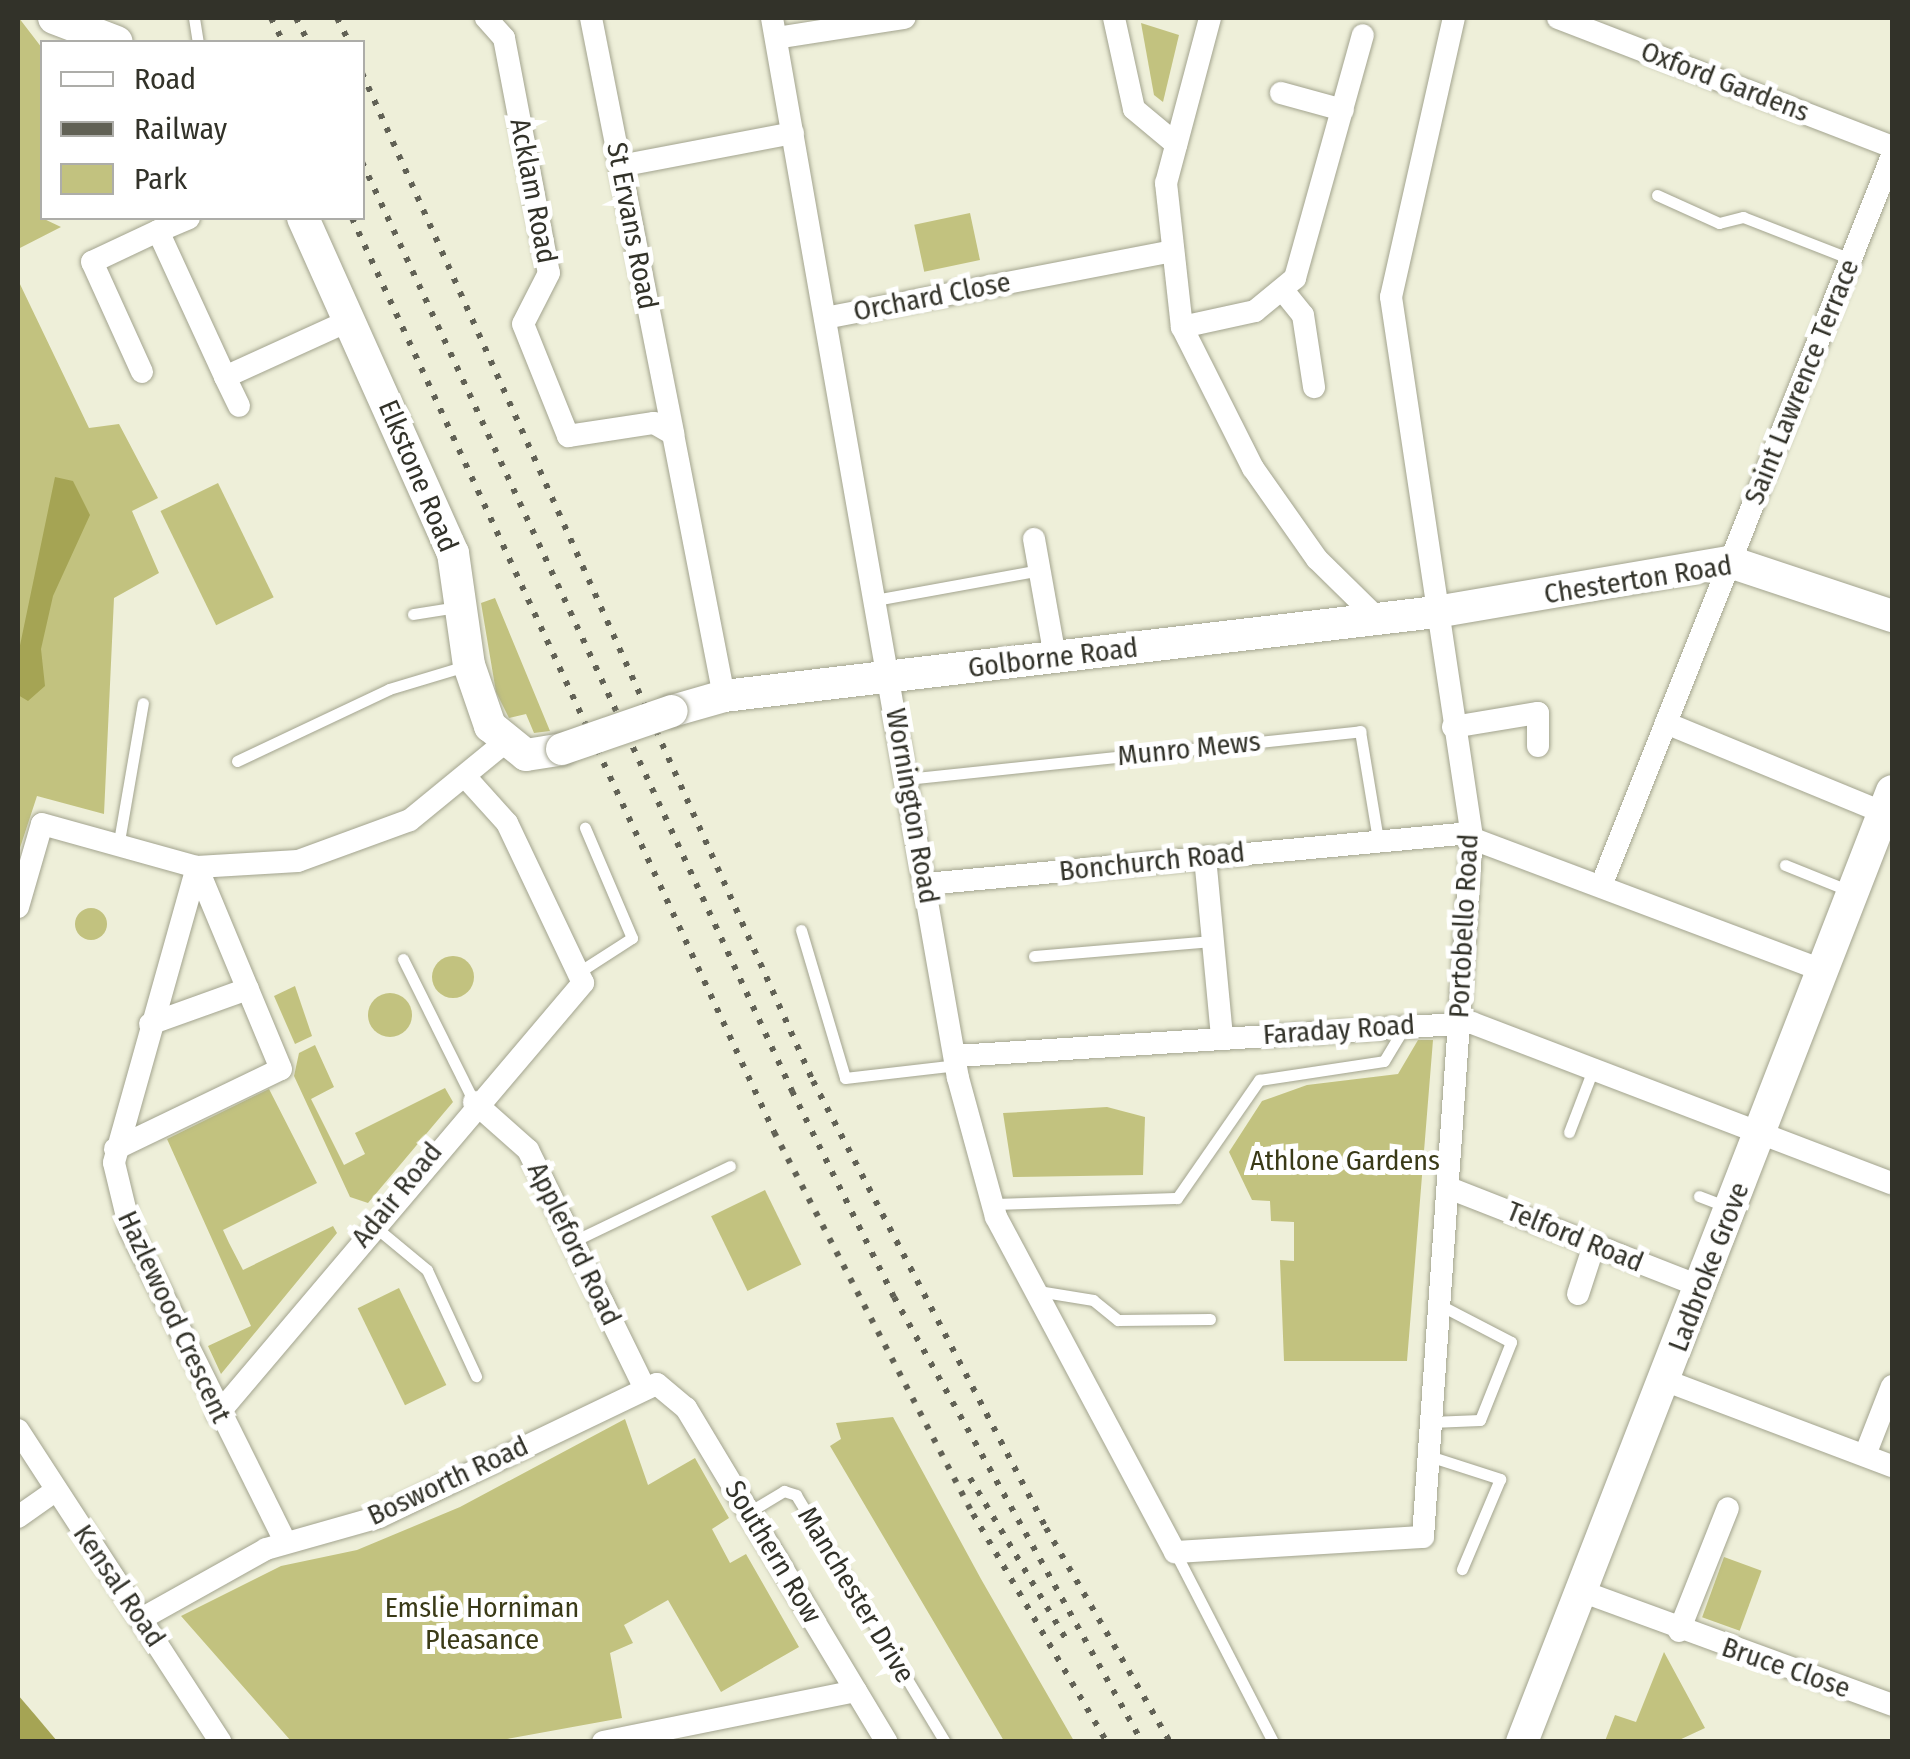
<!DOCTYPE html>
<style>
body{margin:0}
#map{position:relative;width:1910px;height:1759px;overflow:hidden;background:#eeefd9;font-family:"Fira Sans Condensed",sans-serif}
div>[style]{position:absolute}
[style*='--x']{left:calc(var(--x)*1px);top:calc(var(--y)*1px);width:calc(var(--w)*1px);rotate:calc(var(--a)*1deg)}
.green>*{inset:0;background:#c2c27f;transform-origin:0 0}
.round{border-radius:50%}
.water>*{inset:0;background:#a5a454}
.roads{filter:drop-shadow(0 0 2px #a3a48f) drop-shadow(0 0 2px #a3a48f)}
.lane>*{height:11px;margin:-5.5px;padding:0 5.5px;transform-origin:5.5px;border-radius:5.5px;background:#fff}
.street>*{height:22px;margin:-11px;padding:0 11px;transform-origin:11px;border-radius:11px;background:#fff}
.secondary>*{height:32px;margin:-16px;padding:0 16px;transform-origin:16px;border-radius:16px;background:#fff}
.rail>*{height:6px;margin-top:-3px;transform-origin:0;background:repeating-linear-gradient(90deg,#616155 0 5px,transparent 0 15px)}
.bridges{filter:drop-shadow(0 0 2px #a3a48f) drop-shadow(0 0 2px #a3a48f)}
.secondary-bridge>*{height:32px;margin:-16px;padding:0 16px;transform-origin:16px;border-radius:16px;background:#fff}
span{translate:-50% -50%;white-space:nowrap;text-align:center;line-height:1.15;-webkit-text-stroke:10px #fff;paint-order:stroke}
.street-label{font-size:28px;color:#323229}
.park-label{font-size:28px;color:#3a3a17}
.frame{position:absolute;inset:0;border:20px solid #323229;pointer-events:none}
.legend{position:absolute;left:40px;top:40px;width:325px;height:180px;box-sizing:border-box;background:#fff;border:2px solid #adada9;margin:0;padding:12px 18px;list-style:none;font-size:30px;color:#323229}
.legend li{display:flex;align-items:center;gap:20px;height:50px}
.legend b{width:50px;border:2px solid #adada9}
</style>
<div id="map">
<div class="green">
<i style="clip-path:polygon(19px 18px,42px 48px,42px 218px,61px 227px,18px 249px)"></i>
<i style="clip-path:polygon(1141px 23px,1179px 35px,1163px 102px,1154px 95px)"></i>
<i style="left:970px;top:213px;width:48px;height:57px;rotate:78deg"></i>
<i style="clip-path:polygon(18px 280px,89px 428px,119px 424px,158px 498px,132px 511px,159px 573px,114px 598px,104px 814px,37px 796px,18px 854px)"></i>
<i style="left:218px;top:483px;width:127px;height:64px;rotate:64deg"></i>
<i style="clip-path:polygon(495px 598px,550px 731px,534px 733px,526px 714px,509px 718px,496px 692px,481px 603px)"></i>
<i class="round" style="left:75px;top:908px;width:32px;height:32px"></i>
<i class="round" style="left:432px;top:956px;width:42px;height:42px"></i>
<i style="clip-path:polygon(295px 986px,312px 1036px,295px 1044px,274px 996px)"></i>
<i class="round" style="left:368px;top:993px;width:44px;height:44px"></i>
<i style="clip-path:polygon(1418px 1040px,1433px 1040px,1407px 1361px,1284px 1361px,1280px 1260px,1294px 1261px,1294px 1222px,1271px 1221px,1270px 1201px,1252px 1200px,1229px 1152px,1262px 1101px,1307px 1085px,1398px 1074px)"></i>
<i style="clip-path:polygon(315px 1045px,334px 1087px,311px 1099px,344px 1165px,365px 1154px,355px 1133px,445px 1088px,453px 1102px,368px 1203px,350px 1197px,294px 1076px,299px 1053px)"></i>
<i style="clip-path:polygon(269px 1089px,317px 1183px,223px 1230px,229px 1243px,243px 1270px,333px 1226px,337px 1233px,221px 1374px,208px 1346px,251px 1326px,167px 1139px)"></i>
<i style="clip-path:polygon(1107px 1107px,1145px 1117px,1143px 1175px,1013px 1177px,1003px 1113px)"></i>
<i style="left:765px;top:1190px;width:83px;height:60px;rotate:64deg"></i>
<i style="left:399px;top:1288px;width:108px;height:46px;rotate:64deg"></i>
<i style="clip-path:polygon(893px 1417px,981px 1579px,1074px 1741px,1004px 1741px,830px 1446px,841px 1439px,836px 1423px)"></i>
<i style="clip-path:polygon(625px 1419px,648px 1485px,695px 1458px,729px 1518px,712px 1529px,730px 1563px,746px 1554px,799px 1647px,721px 1692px,668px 1600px,624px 1625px,633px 1643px,610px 1653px,622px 1718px,496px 1741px,291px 1741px,181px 1616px,281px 1566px,357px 1550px,460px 1507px)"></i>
<i style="left:1724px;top:1557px;width:40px;height:64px;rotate:20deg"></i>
<i style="clip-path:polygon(1664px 1652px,1705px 1728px,1677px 1741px,1605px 1741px,1615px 1715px,1636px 1722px)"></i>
</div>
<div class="water">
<i style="clip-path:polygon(55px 477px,73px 481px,90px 515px,53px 596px,41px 649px,45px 686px,28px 701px,18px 695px,18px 655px)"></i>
<i style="clip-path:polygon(18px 1695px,36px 1716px,57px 1741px,18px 1741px)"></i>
</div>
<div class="roads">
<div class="lane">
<i style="--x:194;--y:18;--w:24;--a:81"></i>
<i style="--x:1657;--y:195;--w:68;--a:24.3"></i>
<i style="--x:1719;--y:223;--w:25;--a:-14"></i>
<i style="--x:1743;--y:217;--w:116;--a:21.3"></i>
<i style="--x:875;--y:600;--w:168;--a:-10.3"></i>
<i style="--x:413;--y:614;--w:45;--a:-9"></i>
<i style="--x:237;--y:761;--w:168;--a:-25.3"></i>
<i style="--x:389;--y:689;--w:79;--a:-16.8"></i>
<i style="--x:907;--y:779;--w:456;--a:-6"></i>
<i style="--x:1360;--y:731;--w:110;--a:80.6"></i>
<i style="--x:118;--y:847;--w:146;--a:-80.2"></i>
<i style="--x:1785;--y:865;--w:70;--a:21.8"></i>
<i style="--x:801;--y:930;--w:154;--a:73.4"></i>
<i style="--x:845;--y:1078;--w:113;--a:-6.6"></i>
<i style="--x:1034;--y:956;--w:179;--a:-4.8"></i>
<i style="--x:403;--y:959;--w:160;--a:63.6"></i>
<i style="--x:579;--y:972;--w:63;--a:-32.7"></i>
<i style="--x:632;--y:938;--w:120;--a:-113.1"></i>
<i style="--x:1569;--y:1132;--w:70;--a:-69"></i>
<i style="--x:1699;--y:1196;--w:31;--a:21"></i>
<i style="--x:993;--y:1204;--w:184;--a:-1.9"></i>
<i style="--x:1177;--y:1198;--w:144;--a:-55.2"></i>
<i style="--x:1259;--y:1080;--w:126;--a:-8.6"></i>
<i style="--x:1384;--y:1061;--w:37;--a:-59"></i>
<i style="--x:374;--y:1226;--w:69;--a:39.7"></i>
<i style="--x:427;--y:1270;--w:117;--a:65.2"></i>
<i style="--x:574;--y:1241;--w:173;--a:-25.7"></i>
<i style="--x:1038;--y:1291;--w:56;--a:9.3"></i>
<i style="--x:1093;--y:1300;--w:32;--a:39"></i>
<i style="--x:1118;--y:1320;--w:92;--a:-0.6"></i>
<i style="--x:1431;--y:1422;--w:49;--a:-2.3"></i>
<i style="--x:1480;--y:1420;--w:84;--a:-68.3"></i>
<i style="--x:1511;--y:1342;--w:80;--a:-152.5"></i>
<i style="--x:1429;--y:1456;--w:75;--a:17.9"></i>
<i style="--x:1500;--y:1479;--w:98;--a:112.9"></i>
<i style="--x:749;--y:1512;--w:41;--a:-31"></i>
<i style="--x:784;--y:1491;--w:13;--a:18"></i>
<i style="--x:796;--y:1495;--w:288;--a:58.9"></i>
<i style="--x:1175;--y:1552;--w:214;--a:62.7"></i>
</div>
<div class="street">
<i style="--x:486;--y:18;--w:27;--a:48"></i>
<i style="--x:504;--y:38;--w:239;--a:79.2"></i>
<i style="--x:549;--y:273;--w:57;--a:117"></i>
<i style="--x:523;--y:324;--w:121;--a:68.1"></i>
<i style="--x:568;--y:436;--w:87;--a:-8.6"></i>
<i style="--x:654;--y:423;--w:22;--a:30"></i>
<i style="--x:673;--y:434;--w:267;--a:79"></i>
<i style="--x:591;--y:18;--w:424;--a:78.8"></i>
<i style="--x:772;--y:18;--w:1076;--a:80.05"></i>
<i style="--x:958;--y:1078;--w:144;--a:74.7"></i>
<i style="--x:996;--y:1217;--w:380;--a:61.9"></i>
<i style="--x:1175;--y:1552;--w:248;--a:-3.5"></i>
<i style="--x:1423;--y:1537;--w:702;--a:-86"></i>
<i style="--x:1472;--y:837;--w:546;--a:-98.53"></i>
<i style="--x:1391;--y:297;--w:286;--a:-77.3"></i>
<i style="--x:1114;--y:18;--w:93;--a:77.6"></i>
<i style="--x:1134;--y:109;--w:55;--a:39.8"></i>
<i style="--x:1210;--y:18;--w:171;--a:104.9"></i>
<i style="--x:1166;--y:183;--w:145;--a:83.7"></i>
<i style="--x:1182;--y:327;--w:158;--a:63.3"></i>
<i style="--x:1253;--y:468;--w:111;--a:54.9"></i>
<i style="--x:1317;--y:559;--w:86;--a:44.5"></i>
<i style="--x:1558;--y:18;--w:358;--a:21.1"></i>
<i style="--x:776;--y:38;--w:130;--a:-8.9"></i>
<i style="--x:1281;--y:93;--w:64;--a:15.3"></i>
<i style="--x:620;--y:166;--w:176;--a:-10.8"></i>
<i style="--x:189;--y:218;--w:34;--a:157"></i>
<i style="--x:158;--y:231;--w:161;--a:65.3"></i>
<i style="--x:225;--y:377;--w:137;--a:-24.5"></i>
<i style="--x:1285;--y:293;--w:28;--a:51"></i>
<i style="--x:1303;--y:315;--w:73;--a:81.3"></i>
<i style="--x:825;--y:318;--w:349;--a:-10.9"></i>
<i style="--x:1182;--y:327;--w:75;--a:-12.4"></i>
<i style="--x:1255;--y:311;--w:52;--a:-39.5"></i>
<i style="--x:1295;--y:278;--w:252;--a:-74.4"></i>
<i style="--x:142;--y:372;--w:121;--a:-114.4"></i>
<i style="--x:92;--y:262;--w:73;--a:-25.2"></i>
<i style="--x:225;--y:377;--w:32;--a:64"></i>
<i style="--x:1034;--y:539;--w:120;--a:79.9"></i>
<i style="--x:1666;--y:723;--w:244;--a:22.4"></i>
<i style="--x:1453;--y:727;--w:86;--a:-9.4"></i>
<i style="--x:1538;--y:713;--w:33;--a:90"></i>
<i style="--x:1205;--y:857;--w:182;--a:84.6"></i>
<i style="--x:197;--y:867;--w:307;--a:105.7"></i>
<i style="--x:114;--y:1163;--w:68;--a:76.4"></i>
<i style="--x:130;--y:1229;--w:348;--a:63.6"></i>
<i style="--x:926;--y:884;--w:536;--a:-5.35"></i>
<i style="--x:1460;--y:834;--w:390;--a:20.6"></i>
<i style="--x:1601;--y:886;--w:786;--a:-68.27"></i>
<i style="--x:18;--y:907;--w:86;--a:-73.9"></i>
<i style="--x:42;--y:824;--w:161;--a:15.5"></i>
<i style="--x:197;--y:867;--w:101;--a:-3.4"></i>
<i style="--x:298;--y:861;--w:119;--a:-20.1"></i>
<i style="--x:410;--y:820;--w:122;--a:-39.3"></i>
<i style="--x:150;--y:1024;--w:104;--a:-19.7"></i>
<i style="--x:956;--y:1056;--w:517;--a:-3.66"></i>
<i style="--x:1472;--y:1023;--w:449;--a:20.9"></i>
<i style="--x:474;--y:1102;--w:72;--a:41.6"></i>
<i style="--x:528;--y:1150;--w:262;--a:63.9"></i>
<i style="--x:115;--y:1149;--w:184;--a:-25.7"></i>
<i style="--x:281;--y:1069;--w:219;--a:-112.6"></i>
<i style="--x:1449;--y:1188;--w:271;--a:21.4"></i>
<i style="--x:1578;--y:1294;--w:52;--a:-71.9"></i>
<i style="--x:1664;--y:1380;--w:244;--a:20.7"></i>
<i style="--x:218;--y:1414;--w:565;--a:-49.74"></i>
<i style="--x:583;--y:983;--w:177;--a:-115.4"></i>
<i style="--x:507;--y:823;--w:57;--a:-132.1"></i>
<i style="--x:18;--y:1430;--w:372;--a:57"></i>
<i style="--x:1865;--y:1455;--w:74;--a:-68.6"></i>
<i style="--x:18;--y:1517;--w:45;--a:-35.1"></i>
<i style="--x:1581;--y:1591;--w:331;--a:20.1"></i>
<i style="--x:141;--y:1619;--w:143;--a:-29.2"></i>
<i style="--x:266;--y:1549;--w:117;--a:-15.8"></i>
<i style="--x:379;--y:1517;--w:308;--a:-25.6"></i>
<i style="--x:657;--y:1384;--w:38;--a:40"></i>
<i style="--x:686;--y:1408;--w:390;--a:59"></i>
<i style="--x:1679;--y:1631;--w:132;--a:-68.3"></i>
<i style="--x:603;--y:1742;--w:258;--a:-11.4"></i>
</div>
<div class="secondary">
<i style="--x:54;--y:18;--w:67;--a:20.9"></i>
<i style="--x:303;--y:218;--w:367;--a:65.9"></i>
<i style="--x:453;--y:553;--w:113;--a:81.9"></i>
<i style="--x:469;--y:665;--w:65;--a:71"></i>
<i style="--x:490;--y:726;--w:46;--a:38.9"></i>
<i style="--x:526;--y:755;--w:36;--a:-9"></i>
<i style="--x:672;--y:711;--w:54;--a:-16.1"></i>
<i style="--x:724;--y:696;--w:717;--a:-6.73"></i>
<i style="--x:1436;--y:612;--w:298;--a:-9.7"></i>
<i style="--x:1730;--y:562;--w:171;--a:18.4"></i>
<i style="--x:1522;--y:1742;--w:1020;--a:-68.74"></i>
</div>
</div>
<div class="rail">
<i style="--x:271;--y:18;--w:27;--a:63"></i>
<i style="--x:296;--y:18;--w:27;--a:63"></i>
<i style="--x:337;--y:18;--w:27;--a:63"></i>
<i style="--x:362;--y:73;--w:1104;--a:65.9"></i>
<i style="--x:813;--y:1081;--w:504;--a:62.47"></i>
<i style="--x:1046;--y:1528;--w:247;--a:59.9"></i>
<i style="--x:362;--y:162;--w:1024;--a:65.16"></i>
<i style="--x:792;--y:1091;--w:230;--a:63.7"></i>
<i style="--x:894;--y:1297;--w:509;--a:60.87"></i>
<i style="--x:352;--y:218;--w:1007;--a:65.22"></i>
<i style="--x:774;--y:1132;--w:431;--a:62.5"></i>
<i style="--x:973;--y:1514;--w:264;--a:59.6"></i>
<i style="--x:970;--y:1478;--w:190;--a:59.2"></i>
</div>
<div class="bridges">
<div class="secondary-bridge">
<i style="--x:562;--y:749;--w:116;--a:-19.1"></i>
</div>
</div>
<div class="street-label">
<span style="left:1725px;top:82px;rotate:21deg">Oxford Gardens</span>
<span style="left:533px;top:191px;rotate:79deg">Acklam Road</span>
<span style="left:632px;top:226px;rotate:79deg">St Ervans Road</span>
<span style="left:932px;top:297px;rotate:-11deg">Orchard Close</span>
<span style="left:1802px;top:382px;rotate:-68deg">Saint Lawrence Terrace</span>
<span style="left:418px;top:476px;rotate:67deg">Elkstone Road</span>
<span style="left:1638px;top:580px;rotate:-9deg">Chesterton Road</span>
<span style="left:1053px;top:658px;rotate:-7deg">Golborne Road</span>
<span style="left:1189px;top:749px;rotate:-6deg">Munro Mews</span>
<span style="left:912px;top:806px;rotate:80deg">Wornington Road</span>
<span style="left:1152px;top:862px;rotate:-6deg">Bonchurch Road</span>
<span style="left:1464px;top:926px;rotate:-87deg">Portobello Road</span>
<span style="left:1339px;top:1030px;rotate:-4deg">Faraday Road</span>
<span style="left:397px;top:1195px;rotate:-51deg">Adair Road</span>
<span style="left:1575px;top:1237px;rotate:22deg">Telford Road</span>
<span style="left:574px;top:1244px;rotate:64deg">Appleford Road</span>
<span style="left:1709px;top:1267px;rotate:-69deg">Ladbroke Grove</span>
<span style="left:174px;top:1317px;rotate:65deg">Hazlewood Crescent</span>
<span style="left:448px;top:1481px;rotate:-25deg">Bosworth Road</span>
<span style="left:773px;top:1552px;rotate:59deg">Southern Row</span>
<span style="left:119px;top:1586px;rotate:56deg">Kensal Road</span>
<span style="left:856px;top:1595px;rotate:59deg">Manchester Drive</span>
<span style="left:1786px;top:1668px;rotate:19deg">Bruce Close</span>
</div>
<div class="park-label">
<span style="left:1345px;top:1161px">Athlone Gardens</span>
<span style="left:482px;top:1624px">Emslie Horniman<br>Pleasance</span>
</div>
<div class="frame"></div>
<ul class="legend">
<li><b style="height:12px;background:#fff"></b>Road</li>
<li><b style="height:12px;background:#616155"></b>Railway</li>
<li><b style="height:28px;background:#c2c27f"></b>Park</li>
</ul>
</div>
